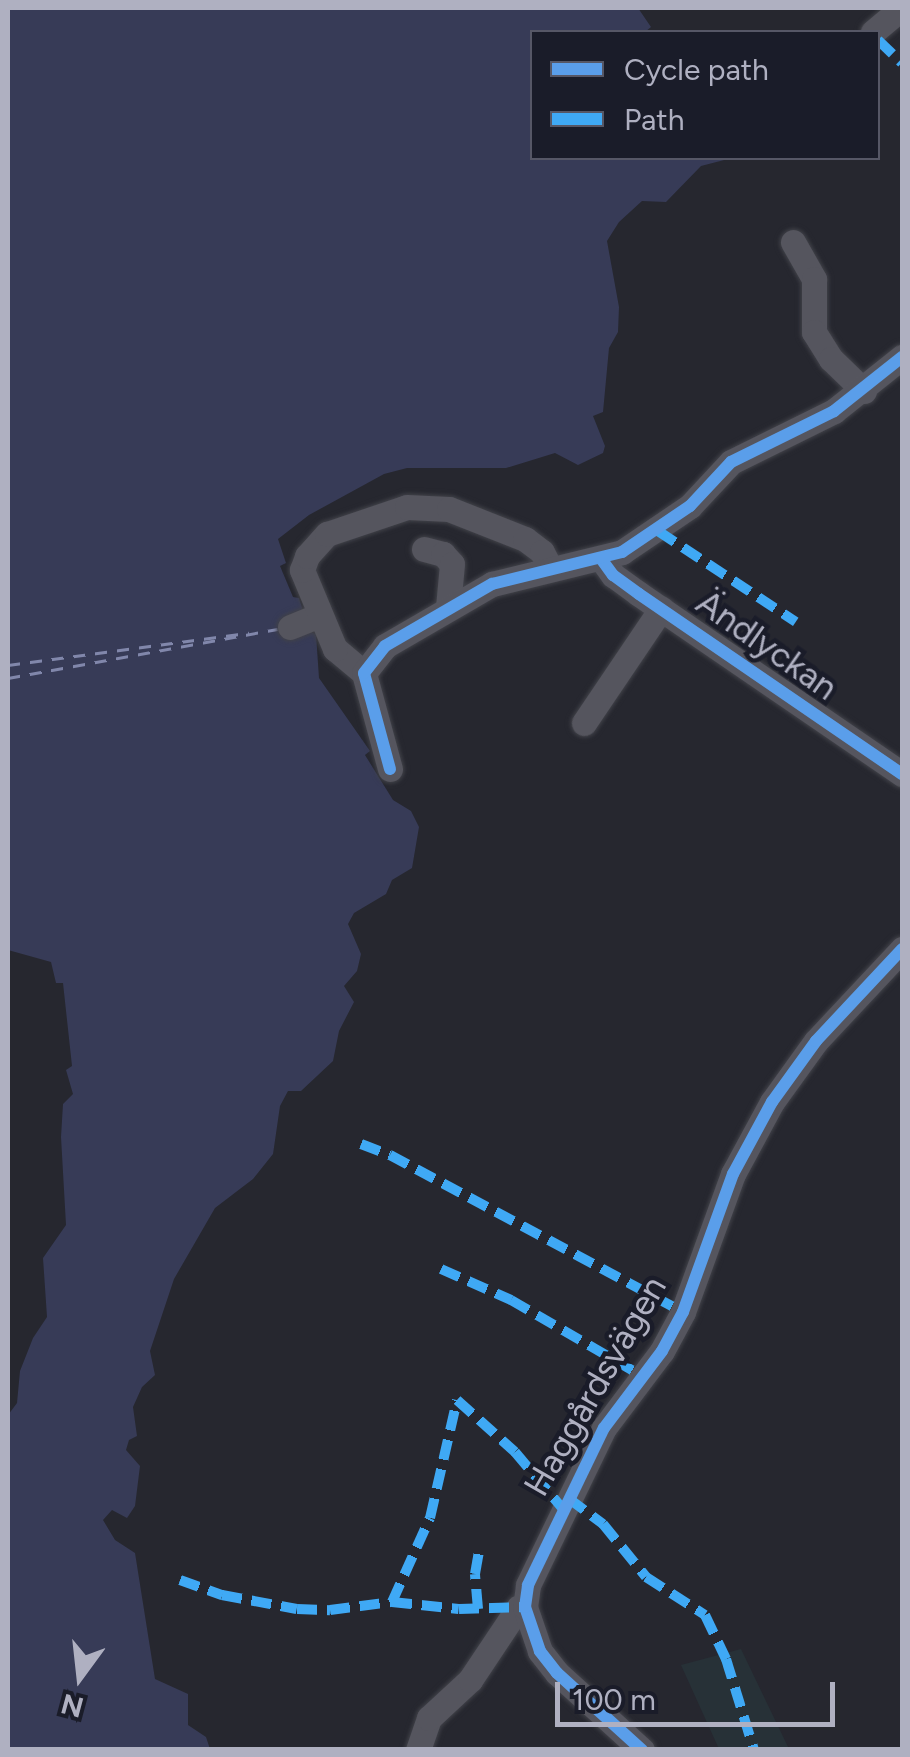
<!DOCTYPE html>
<meta charset="utf-8">
<style>
body{margin:0}
#map{position:relative;width:910px;height:1757px;overflow:hidden;background:#26272f;font-family:Figtree,sans-serif}
div>[style]{position:absolute}
[style*='--x']{left:calc(var(--x)*1px);top:calc(var(--y)*1px);width:calc(var(--w)*1px);rotate:calc(var(--a)*1deg)}
.green>*{inset:0;background:#273137}
.water>*{inset:0;background:#373b57}
.ferry>*{height:2.5px;margin-top:-1.25px;transform-origin:0;background:repeating-linear-gradient(90deg,#8187ab 0 12px,transparent 0 22px)}
.roads{filter:drop-shadow(0 0 2px #414249) drop-shadow(0 0 2px #414249)}
.minor>*{height:25px;margin:-12.5px;padding:0 12.5px;transform-origin:12.5px;border-radius:12.5px;background:#55555e}
.quiet>*{height:10px;margin-top:-5px;transform-origin:0;background:repeating-linear-gradient(90deg,#3fa9f5 0 20px,transparent 0 30px)}
.cycleway>*{height:12px;margin:-6px;padding:0 6px;transform-origin:6px;border-radius:6px;background:#5a9eea}
span{translate:-50% -50%;white-space:nowrap;text-align:center;line-height:1.15;-webkit-text-stroke:9px #1a1c29;paint-order:stroke}
.street-label{font-size:35px;color:#afb0c1}
.frame{position:absolute;inset:0;border:10px solid #afb0c1;pointer-events:none}
.legend{position:absolute;left:530px;top:30px;width:350px;height:130px;box-sizing:border-box;background:#1a1c29;border:2px solid #565766;margin:0;padding:12px 18px;list-style:none;font-size:30px;color:#afb0c1}
.legend li{display:flex;align-items:center;gap:20px;height:50px}
.legend b{width:50px;border:2px solid #565766}
.north{position:absolute;left:30px;top:1627px;width:100px;height:100px;-webkit-text-stroke:8px #1a1c29;paint-order:stroke;rotate:195deg;font-size:28px;font-weight:700;line-height:40px;text-align:center;color:#afb0c1}
.north::after{content:'';display:block;margin:auto;width:35px;height:45px;background:#afb0c1;clip-path:polygon(50% 0,100% 100%,50% 72%,0 100%)}
.scale{position:absolute;left:555px;top:1682px;width:280px;height:45px;box-sizing:border-box;border:5px solid #afb0c1;border-top:0;padding-left:12px;font-size:30px;line-height:35px;white-space:nowrap;color:#afb0c1;-webkit-text-stroke:8px #1a1c29;paint-order:stroke}
</style>
<div id="map">
<div class="green">
<i style="clip-path:polygon(741px 1649px,789px 1749px,719px 1749px,681px 1665px)"></i>
</div>
<div class="water">
<i style="clip-path:polygon(8px 8px,638px 8px,651px 27px,645px 32px,532px 32px,532px 158px,728px 159px,701px 166px,666px 202px,642px 201px,619px 222px,607px 241px,619px 307px,618px 332px,609px 348px,603px 412px,593px 416px,605px 446px,603px 453px,578px 465px,555px 453px,506px 468px,407px 468px,384px 474px,309px 515px,278px 539px,286px 563px,280px 566px,293px 597px,299px 598px,310px 632px,316px 634px,319px 678px,370px 751px,365px 755px,393px 800px,411px 811px,419px 827px,412px 868px,392px 880px,386px 894px,354px 913px,348px 924px,361px 954px,357px 971px,344px 986px,354px 1002px,339px 1031px,333px 1061px,301px 1091px,288px 1091px,280px 1106px,273px 1154px,253px 1179px,215px 1208px,174px 1279px,150px 1351px,155px 1375px,142px 1387px,133px 1407px,137px 1436px,129px 1440px,126px 1450px,140px 1466px,135px 1506px,127px 1518px,112px 1510px,103px 1520px,115px 1540px,135px 1553px,155px 1679px,188px 1694px,188px 1725px,206px 1737px,210px 1749px,8px 1749px,8px 1415px,17px 1403px,20px 1371px,33px 1338px,47px 1317px,43px 1258px,66px 1225px,61px 1137px,63px 1104px,73px 1094px,66px 1070px,72px 1066px,63px 983px,56px 983px,51px 962px,8px 950px)"></i>
</div>
<div class="ferry">
<i style="--x:8;--y:665;--w:243;--a:-7.6"></i>
<i style="--x:8;--y:678;--w:274;--a:-10.3"></i>
</div>
<div class="roads">
<div class="minor">
<i style="--x:873;--y:32;--w:38;--a:-40"></i>
<i style="--x:793;--y:242;--w:43;--a:60.4"></i>
<i style="--x:814;--y:279;--w:53;--a:90"></i>
<i style="--x:814;--y:332;--w:32;--a:58"></i>
<i style="--x:831;--y:359;--w:46;--a:44.1"></i>
<i style="--x:424;--y:549;--w:20;--a:15"></i>
<i style="--x:443;--y:554;--w:13;--a:48"></i>
<i style="--x:452;--y:564;--w:43;--a:95.3"></i>
<i style="--x:602;--y:560;--w:19;--a:54"></i>
<i style="--x:613;--y:575;--w:32;--a:36"></i>
<i style="--x:639;--y:594;--w:319;--a:34.4"></i>
<i style="--x:290;--y:627;--w:29;--a:-22"></i>
<i style="--x:364;--y:673;--w:38;--a:-140"></i>
<i style="--x:335;--y:649;--w:86;--a:-112.7"></i>
<i style="--x:302;--y:570;--w:15;--a:-70"></i>
<i style="--x:307;--y:556;--w:30;--a:-48"></i>
<i style="--x:327;--y:534;--w:84;--a:-18.6"></i>
<i style="--x:407;--y:507;--w:42;--a:2.7"></i>
<i style="--x:449;--y:509;--w:82;--a:21.5"></i>
<i style="--x:525;--y:539;--w:21;--a:37"></i>
<i style="--x:542;--y:552;--w:17;--a:62"></i>
<i style="--x:584;--y:723;--w:138;--a:-56"></i>
<i style="--x:390;--y:769;--w:99;--a:-105.2"></i>
<i style="--x:364;--y:673;--w:34;--a:-52"></i>
<i style="--x:385;--y:646;--w:124;--a:-30.1"></i>
<i style="--x:492;--y:584;--w:134;--a:-13.8"></i>
<i style="--x:622;--y:552;--w:82;--a:-34.1"></i>
<i style="--x:690;--y:506;--w:60;--a:-47"></i>
<i style="--x:731;--y:462;--w:115;--a:-26.3"></i>
<i style="--x:834;--y:411;--w:87;--a:-38.5"></i>
<i style="--x:418;--y:1750;--w:34;--a:-71"></i>
<i style="--x:429;--y:1718;--w:56;--a:-42.8"></i>
<i style="--x:470;--y:1680;--w:87;--a:-56.3"></i>
<i style="--x:642;--y:1750;--w:115;--a:-137.8"></i>
<i style="--x:557;--y:1673;--w:28;--a:-128"></i>
<i style="--x:540;--y:1651;--w:46;--a:-108.8"></i>
<i style="--x:525;--y:1607;--w:22;--a:-82"></i>
<i style="--x:528;--y:1585;--w:174;--a:-64.2"></i>
<i style="--x:604;--y:1428;--w:96;--a:-53"></i>
<i style="--x:662;--y:1351;--w:44;--a:-61.7"></i>
<i style="--x:683;--y:1312;--w:147;--a:-70.1"></i>
<i style="--x:733;--y:1174;--w:82;--a:-61.6"></i>
<i style="--x:772;--y:1102;--w:75;--a:-54.2"></i>
<i style="--x:816;--y:1041;--w:126;--a:-46.9"></i>
</div>
</div>
<div class="quiet">
<i style="--x:878;--y:40;--w:33;--a:44"></i>
<i style="--x:658;--y:531;--w:165;--a:33.4"></i>
<i style="--x:361;--y:1144;--w:31;--a:21"></i>
<i style="--x:390;--y:1155;--w:332;--a:28.2"></i>
<i style="--x:441;--y:1269;--w:77;--a:23.9"></i>
<i style="--x:511;--y:1300;--w:151;--a:30.1"></i>
<i style="--x:457;--y:1400;--w:78;--a:41.9"></i>
<i style="--x:515;--y:1452;--w:75;--a:49.9"></i>
<i style="--x:568;--y:1498;--w:44;--a:36.6"></i>
<i style="--x:603;--y:1524;--w:68;--a:50.9"></i>
<i style="--x:646;--y:1577;--w:70;--a:32.8"></i>
<i style="--x:705;--y:1615;--w:49;--a:64.5"></i>
<i style="--x:726;--y:1659;--w:95;--a:72.9"></i>
<i style="--x:180;--y:1580;--w:45;--a:19.7"></i>
<i style="--x:222;--y:1595;--w:76;--a:10.6"></i>
<i style="--x:297;--y:1609;--w:33;--a:2"></i>
<i style="--x:330;--y:1610;--w:63;--a:-7.4"></i>
<i style="--x:392;--y:1602;--w:67;--a:6"></i>
<i style="--x:459;--y:1609;--w:66;--a:-1.7"></i>
<i style="--x:392;--y:1602;--w:92;--a:-65.7"></i>
<i style="--x:430;--y:1518;--w:121;--a:-77.1"></i>
<i style="--x:478;--y:1609;--w:35;--a:-95"></i>
<i style="--x:475;--y:1574;--w:28;--a:-80"></i>
</div>
<div class="cycleway">
<i style="--x:602;--y:560;--w:19;--a:54"></i>
<i style="--x:613;--y:575;--w:32;--a:36"></i>
<i style="--x:639;--y:594;--w:319;--a:34.4"></i>
<i style="--x:390;--y:769;--w:99;--a:-105.2"></i>
<i style="--x:364;--y:673;--w:34;--a:-52"></i>
<i style="--x:385;--y:646;--w:124;--a:-30.1"></i>
<i style="--x:492;--y:584;--w:134;--a:-13.8"></i>
<i style="--x:622;--y:552;--w:82;--a:-34.1"></i>
<i style="--x:690;--y:506;--w:60;--a:-47"></i>
<i style="--x:731;--y:462;--w:115;--a:-26.3"></i>
<i style="--x:834;--y:411;--w:87;--a:-38.5"></i>
<i style="--x:642;--y:1750;--w:115;--a:-137.8"></i>
<i style="--x:557;--y:1673;--w:28;--a:-128"></i>
<i style="--x:540;--y:1651;--w:46;--a:-108.8"></i>
<i style="--x:525;--y:1607;--w:22;--a:-82"></i>
<i style="--x:528;--y:1585;--w:174;--a:-64.2"></i>
<i style="--x:604;--y:1428;--w:96;--a:-53"></i>
<i style="--x:662;--y:1351;--w:44;--a:-61.7"></i>
<i style="--x:683;--y:1312;--w:147;--a:-70.1"></i>
<i style="--x:733;--y:1174;--w:82;--a:-61.6"></i>
<i style="--x:772;--y:1102;--w:75;--a:-54.2"></i>
<i style="--x:816;--y:1041;--w:126;--a:-46.9"></i>
</div>
<div class="street-label">
<span style="left:767px;top:645px;rotate:35deg">Ändlyckan</span>
<span style="left:595px;top:1386px;rotate:-60deg">Haggårdsvägen</span>
</div>
<div class="frame"></div>
<ul class="legend">
<li><b style="height:12px;background:#5a9eea"></b>Cycle path</li>
<li><b style="height:12px;background:#3fa9f5"></b>Path</li>
</ul>
<div class="north">N</div>
<div class="scale">100 m</div>
</div>
